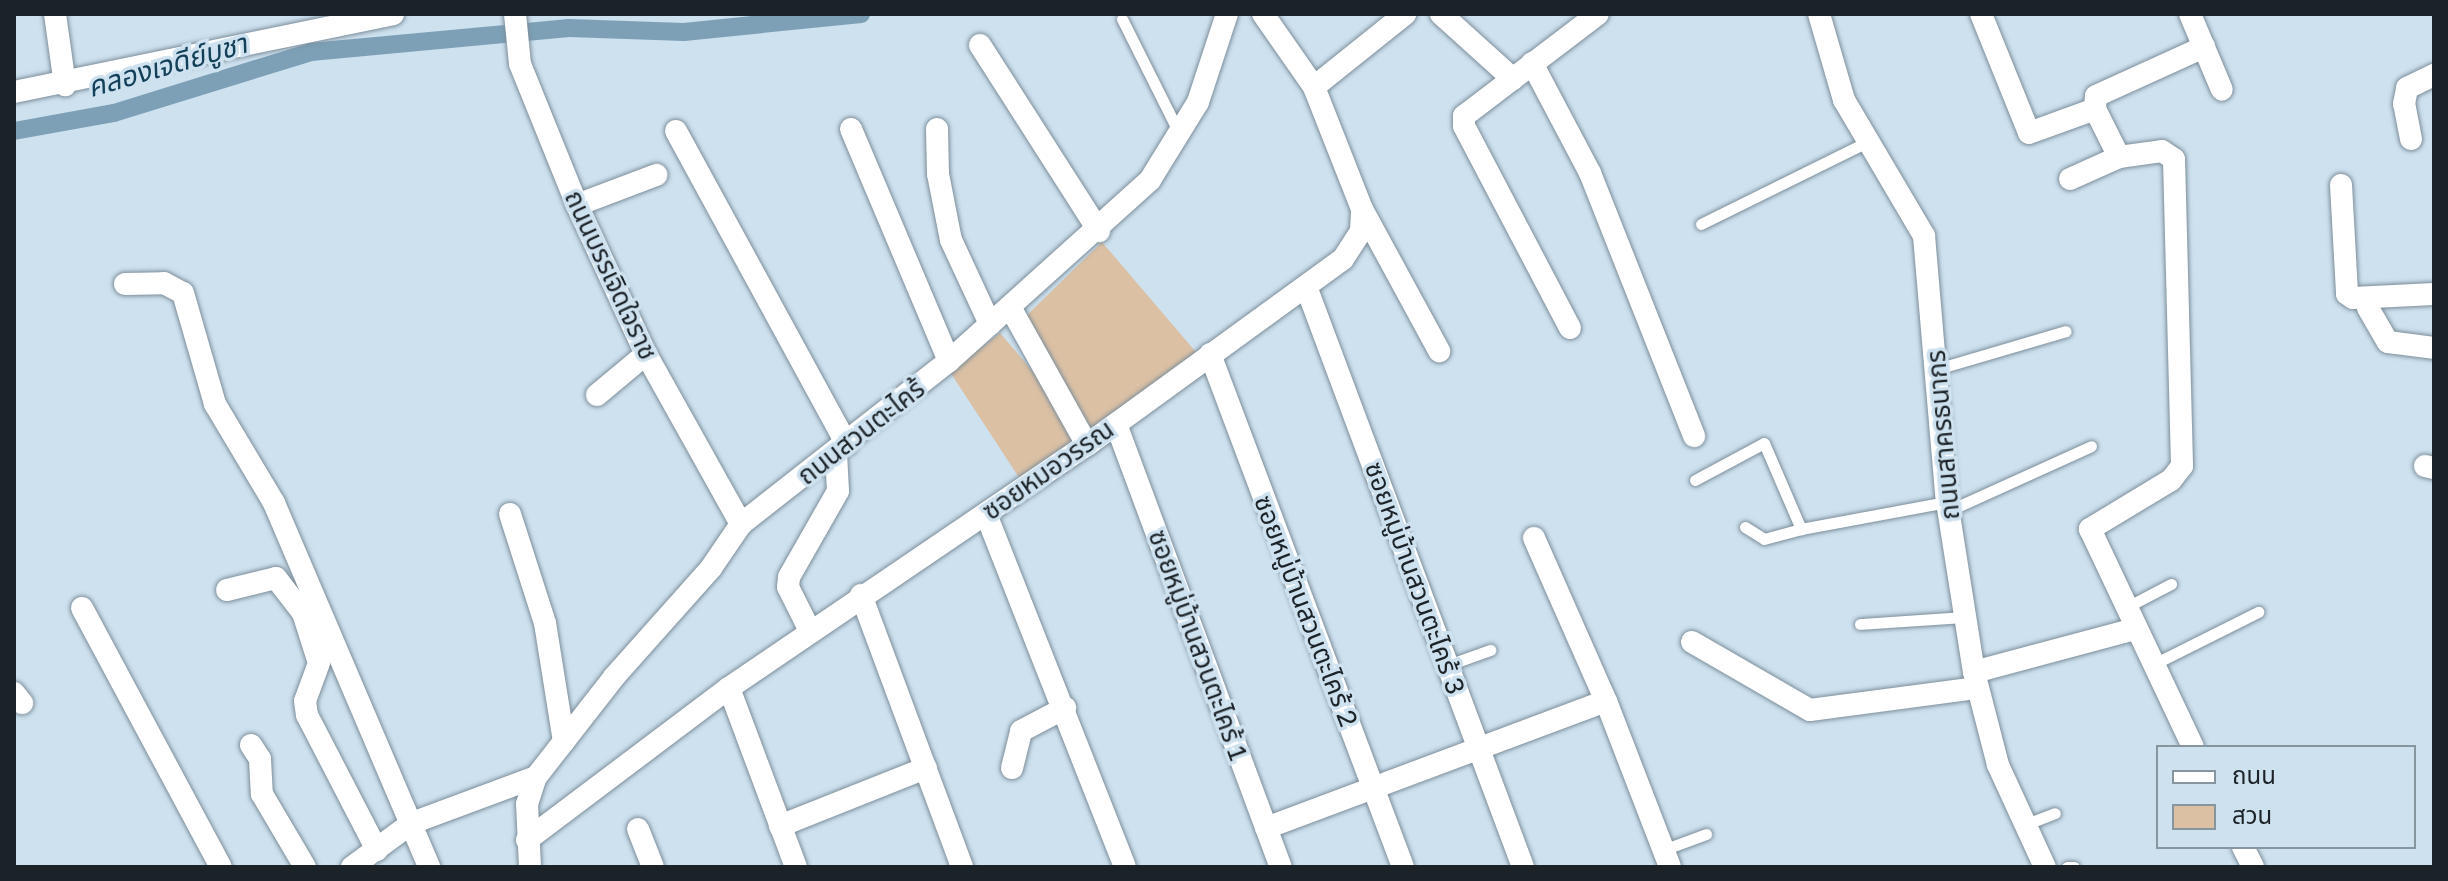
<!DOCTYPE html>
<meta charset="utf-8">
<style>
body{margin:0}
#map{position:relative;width:2448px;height:881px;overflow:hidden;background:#cee1ef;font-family:"Golos Text","Noto Sans Thai",sans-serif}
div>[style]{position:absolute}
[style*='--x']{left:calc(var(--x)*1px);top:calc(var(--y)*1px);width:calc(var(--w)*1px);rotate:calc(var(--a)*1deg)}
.green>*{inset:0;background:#dbc0a4}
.canal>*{height:18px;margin:-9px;padding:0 9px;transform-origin:9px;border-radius:9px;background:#7da0b7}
.roads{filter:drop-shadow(0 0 2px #7c8e9a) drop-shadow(0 0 2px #7c8e9a)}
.service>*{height:11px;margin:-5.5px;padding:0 5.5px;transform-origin:5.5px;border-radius:5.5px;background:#fff}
.minor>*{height:22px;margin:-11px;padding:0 11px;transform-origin:11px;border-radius:11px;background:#fff}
span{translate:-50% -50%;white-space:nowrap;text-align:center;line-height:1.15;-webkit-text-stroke:7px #cee1ef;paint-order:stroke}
.street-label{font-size:26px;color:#1c2328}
.water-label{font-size:28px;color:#134059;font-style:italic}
.frame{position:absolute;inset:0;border:16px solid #1c2328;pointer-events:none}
.legend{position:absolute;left:2156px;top:745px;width:260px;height:104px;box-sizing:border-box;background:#cee1ef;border:2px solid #87959f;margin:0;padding:10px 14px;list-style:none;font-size:24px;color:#1c2328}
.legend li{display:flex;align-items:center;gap:16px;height:40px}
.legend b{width:40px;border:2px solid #87959f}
</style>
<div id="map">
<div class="green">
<i style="clip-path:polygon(1102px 242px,1201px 358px,1022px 482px,950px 372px,1000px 333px,1085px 432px,1024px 318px)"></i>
</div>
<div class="canal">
<i style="--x:14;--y:131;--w:102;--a:-10.2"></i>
<i style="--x:114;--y:113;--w:206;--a:-17.2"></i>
<i style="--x:311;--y:52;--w:259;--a:-5.3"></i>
<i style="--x:569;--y:28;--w:115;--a:2"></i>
<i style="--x:684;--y:32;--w:178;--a:-5.8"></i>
</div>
<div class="roads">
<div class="service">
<i style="--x:1122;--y:19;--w:127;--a:63.4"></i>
<i style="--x:1701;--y:224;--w:187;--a:-26.3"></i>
<i style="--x:1937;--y:369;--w:134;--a:-16.4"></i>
<i style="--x:1695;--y:480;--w:78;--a:-28.2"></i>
<i style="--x:1764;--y:443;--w:94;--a:66.7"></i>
<i style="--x:1801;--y:529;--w:148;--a:-10.5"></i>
<i style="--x:1948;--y:511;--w:157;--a:-24.4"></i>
<i style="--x:1745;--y:527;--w:22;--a:32"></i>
<i style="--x:1764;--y:539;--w:38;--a:-15"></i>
<i style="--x:2125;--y:608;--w:52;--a:-27.6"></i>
<i style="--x:1860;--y:624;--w:106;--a:-3.8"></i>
<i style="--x:1448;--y:665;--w:45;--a:-19.7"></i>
<i style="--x:2152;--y:665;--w:119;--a:-26.6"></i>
<i style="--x:2024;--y:825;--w:33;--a:-21"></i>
<i style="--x:1663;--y:850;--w:46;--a:-20.4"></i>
<i style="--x:2067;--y:867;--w:7;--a:0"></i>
</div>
<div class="minor">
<i style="--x:55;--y:14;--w:72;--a:82"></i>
<i style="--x:515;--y:14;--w:50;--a:84.3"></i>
<i style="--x:520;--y:64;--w:152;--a:68"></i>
<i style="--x:577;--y:205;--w:164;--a:65.2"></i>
<i style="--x:646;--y:354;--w:195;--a:60.8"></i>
<i style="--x:1441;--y:14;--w:97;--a:42.1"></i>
<i style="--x:1819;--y:14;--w:90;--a:73.8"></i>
<i style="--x:1844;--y:100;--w:158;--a:59.5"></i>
<i style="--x:1924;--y:236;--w:267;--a:85.1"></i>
<i style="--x:1947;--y:502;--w:172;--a:81"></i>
<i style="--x:1974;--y:672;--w:96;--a:75.5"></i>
<i style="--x:1998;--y:765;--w:112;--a:65.3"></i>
<i style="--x:1981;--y:14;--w:128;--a:68"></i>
<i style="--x:2029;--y:133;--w:70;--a:-20"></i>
<i style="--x:2095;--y:109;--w:13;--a:-86"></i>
<i style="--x:2096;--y:96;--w:119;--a:-24.4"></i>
<i style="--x:2190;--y:14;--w:82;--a:67.2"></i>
<i style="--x:980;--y:45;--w:221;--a:57.4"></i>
<i style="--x:1532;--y:63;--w:124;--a:62.2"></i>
<i style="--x:1590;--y:173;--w:283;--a:68.4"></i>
<i style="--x:1314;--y:87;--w:117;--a:-38.7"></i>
<i style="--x:14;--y:92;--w:387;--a:-11.6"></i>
<i style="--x:2095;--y:109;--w:54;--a:63.4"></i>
<i style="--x:2119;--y:157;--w:43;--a:-7.9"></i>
<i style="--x:2162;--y:151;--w:14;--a:34"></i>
<i style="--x:2174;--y:159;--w:307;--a:88.5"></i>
<i style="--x:2182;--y:466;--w:18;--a:128"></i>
<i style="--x:2171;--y:480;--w:95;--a:148.8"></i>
<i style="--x:2090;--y:529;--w:241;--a:64.7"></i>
<i style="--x:851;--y:129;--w:252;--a:67.1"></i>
<i style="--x:937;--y:129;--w:45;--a:88.7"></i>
<i style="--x:938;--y:174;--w:67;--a:78.9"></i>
<i style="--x:951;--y:240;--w:93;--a:65.1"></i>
<i style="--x:676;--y:131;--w:357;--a:61.4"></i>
<i style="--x:2411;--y:139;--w:36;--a:-101"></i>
<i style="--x:2404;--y:104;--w:16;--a:-79"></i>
<i style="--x:2407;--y:88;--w:30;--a:-26"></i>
<i style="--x:2070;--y:179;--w:54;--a:-24.2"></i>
<i style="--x:2341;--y:185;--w:109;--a:86.8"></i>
<i style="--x:2347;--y:294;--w:7;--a:34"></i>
<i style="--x:2353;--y:298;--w:81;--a:-2.8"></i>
<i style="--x:577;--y:205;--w:85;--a:-20.8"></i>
<i style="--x:1362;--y:209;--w:162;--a:61.5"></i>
<i style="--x:125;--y:284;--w:39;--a:-1"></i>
<i style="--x:164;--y:283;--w:21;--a:28"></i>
<i style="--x:183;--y:293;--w:116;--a:73.9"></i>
<i style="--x:215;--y:404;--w:115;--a:59.2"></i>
<i style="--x:274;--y:503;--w:396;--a:66.9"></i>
<i style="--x:1307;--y:289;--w:617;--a:69.51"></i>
<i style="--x:1010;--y:307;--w:158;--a:60.8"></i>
<i style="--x:2368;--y:308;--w:39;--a:60"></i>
<i style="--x:2388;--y:342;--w:46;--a:7.4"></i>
<i style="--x:1570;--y:328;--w:228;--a:-117.7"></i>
<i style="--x:1464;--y:126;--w:10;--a:-90"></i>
<i style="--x:1464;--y:116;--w:168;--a:-37.3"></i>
<i style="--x:1210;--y:354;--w:548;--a:69.38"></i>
<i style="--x:597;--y:395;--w:64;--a:-39.9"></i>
<i style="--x:1116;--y:424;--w:473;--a:69.6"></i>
<i style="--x:2425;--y:466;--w:9;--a:13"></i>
<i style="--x:510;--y:514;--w:114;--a:72.2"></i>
<i style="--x:545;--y:623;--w:120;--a:80.9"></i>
<i style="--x:986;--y:514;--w:379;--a:68.5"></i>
<i style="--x:1534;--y:538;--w:178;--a:66.2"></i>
<i style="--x:1606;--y:701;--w:178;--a:68.9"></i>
<i style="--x:227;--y:590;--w:50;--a:-13.8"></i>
<i style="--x:276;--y:578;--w:44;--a:52.4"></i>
<i style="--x:303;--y:613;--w:52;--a:72.3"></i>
<i style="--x:319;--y:663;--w:40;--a:110.2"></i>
<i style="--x:305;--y:701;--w:14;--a:82"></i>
<i style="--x:307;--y:715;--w:152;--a:62.6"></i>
<i style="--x:861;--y:595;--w:290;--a:69.6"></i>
<i style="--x:82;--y:608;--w:294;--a:61.8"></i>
<i style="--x:810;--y:631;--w:49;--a:-116.6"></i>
<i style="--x:788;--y:587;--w:10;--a:-84"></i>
<i style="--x:789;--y:577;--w:99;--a:-60.3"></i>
<i style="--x:838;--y:491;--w:37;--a:-93"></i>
<i style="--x:1692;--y:642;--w:136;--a:30"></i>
<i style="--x:1810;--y:710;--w:169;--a:-7.5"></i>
<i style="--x:1974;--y:672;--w:166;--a:-15"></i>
<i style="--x:729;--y:688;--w:191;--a:69.5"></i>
<i style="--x:14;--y:693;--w:13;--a:51"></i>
<i style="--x:251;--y:745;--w:17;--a:57"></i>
<i style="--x:260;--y:759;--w:35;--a:87"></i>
<i style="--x:262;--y:794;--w:85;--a:59.5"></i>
<i style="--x:1012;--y:768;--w:38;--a:-76"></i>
<i style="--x:1021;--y:731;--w:50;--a:-27.6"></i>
<i style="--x:780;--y:826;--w:157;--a:-21.7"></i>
<i style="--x:1266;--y:828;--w:363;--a:-20.5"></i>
<i style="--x:638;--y:829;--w:41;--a:68.5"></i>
<i style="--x:527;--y:840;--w:253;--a:-37"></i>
<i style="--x:729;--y:688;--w:433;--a:-34.2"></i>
<i style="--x:1087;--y:445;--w:316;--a:-36"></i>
<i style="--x:1343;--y:259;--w:33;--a:-57"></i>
<i style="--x:1361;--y:231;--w:22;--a:-87"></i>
<i style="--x:1362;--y:209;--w:131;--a:-111.5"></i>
<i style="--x:1314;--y:87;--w:89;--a:-124.9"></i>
<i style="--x:2243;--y:847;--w:22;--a:63"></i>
<i style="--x:352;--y:867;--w:74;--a:-36.3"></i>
<i style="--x:412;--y:823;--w:132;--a:-20.4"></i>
<i style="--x:530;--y:867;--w:63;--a:-92.7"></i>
<i style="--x:527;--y:804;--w:28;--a:-72"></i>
<i style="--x:536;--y:777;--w:127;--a:-52"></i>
<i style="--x:614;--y:677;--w:146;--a:-48.3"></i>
<i style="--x:711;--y:568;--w:53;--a:-55.7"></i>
<i style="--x:741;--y:524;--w:264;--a:-38.1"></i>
<i style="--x:949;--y:361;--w:270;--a:-42"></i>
<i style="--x:1150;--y:180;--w:92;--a:-58.4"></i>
<i style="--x:1198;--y:102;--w:93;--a:-71.8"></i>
</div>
</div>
<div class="street-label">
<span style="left:611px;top:275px;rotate:65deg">ถนนบรรเจิดใจราช</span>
<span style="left:861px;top:432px;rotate:-38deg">ถนนสวนตะไคร้</span>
<span style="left:1943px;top:435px;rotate:-95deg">ถนนสาครธนากร</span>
<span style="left:1048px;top:470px;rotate:-35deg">ซอยหมอวรรณ</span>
<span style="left:1415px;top:578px;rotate:70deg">ซอยหมู่บ้านสวนตะไคร้ 3</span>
<span style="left:1306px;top:611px;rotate:69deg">ซอยหมู่บ้านสวนตะไคร้ 2</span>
<span style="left:1198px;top:645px;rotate:70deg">ซอยหมู่บ้านสวนตะไคร้ 1</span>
</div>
<div class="water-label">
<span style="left:167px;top:65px;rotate:-16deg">คลองเจดีย์บูชา</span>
</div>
<div class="frame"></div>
<ul class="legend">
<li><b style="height:10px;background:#fff"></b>ถนน</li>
<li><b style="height:22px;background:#dbc0a4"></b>สวน</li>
</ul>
</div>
